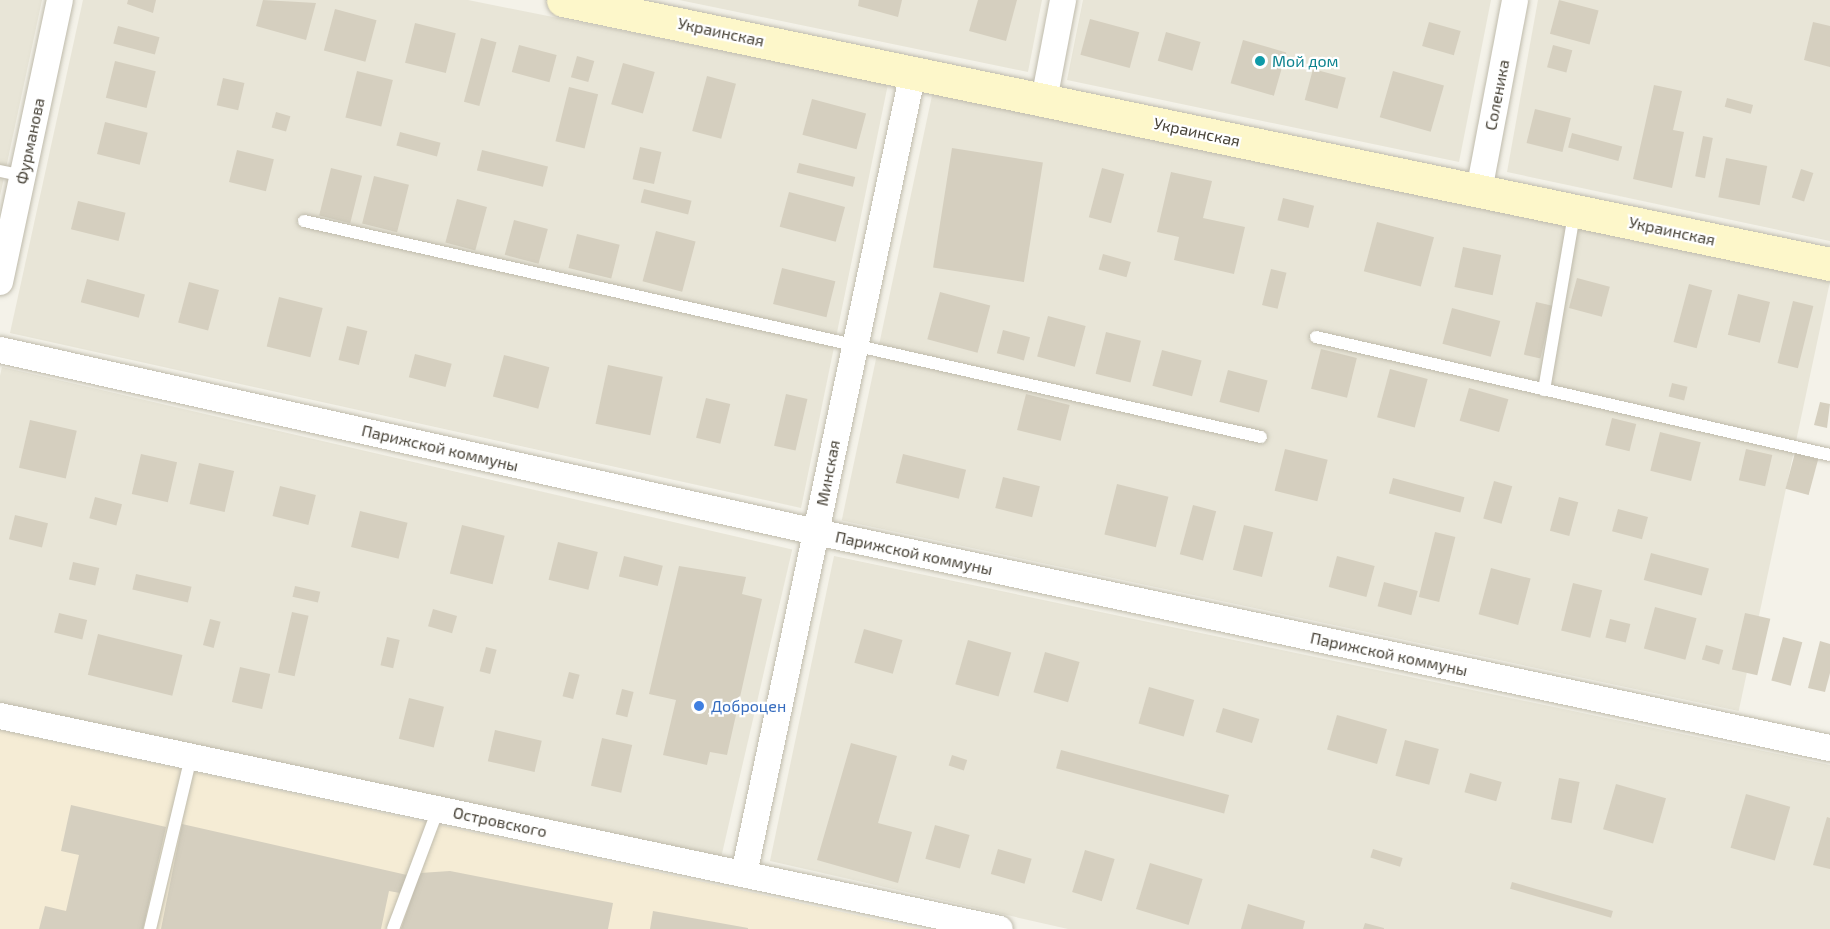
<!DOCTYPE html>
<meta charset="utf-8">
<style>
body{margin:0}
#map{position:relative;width:1830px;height:929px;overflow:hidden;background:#f4f2e9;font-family:"Exo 2",sans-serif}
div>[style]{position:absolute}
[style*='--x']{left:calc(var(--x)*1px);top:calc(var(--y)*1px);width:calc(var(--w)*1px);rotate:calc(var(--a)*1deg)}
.residential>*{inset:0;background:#e8e5d7;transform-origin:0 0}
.commercial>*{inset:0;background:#f5ecd5}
.building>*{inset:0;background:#d5cfbf;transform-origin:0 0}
.roads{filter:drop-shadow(0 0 2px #bfbbac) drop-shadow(0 0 2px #bfbbac)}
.lane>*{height:12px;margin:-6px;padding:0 6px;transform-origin:6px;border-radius:6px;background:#fff}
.street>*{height:26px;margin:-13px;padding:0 13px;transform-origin:13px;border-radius:13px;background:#fff}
.secondary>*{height:33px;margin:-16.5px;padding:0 16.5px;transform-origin:16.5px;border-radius:16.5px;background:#fdf7ca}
.dots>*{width:16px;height:16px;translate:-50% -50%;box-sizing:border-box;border:3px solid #fff;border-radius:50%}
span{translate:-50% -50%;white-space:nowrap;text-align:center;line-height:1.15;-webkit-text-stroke:4.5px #fff;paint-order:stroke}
.street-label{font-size:16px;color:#484338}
.culture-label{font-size:16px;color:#0d838f}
.left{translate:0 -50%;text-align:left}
.shop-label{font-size:16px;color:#366cbe}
</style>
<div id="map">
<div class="residential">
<i style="clip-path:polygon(0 0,42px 0,0 196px)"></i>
<i style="clip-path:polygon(83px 0,468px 0,888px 84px,801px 508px,10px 333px)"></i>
<i style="clip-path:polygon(679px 0,1042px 0,1028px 72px)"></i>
<i style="clip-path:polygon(1083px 0,1491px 0,1459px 162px,1067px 80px)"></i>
<i style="clip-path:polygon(1538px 0,1830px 0,1830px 241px,1507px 172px)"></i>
<i style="left:933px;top:91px;width:917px;height:439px;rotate:12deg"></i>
<i style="left:2px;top:367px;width:811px;height:332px;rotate:13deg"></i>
<i style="clip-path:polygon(834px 556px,1830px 765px,1830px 929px,1068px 929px,770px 861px)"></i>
</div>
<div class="commercial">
<i style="clip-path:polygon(0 730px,921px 929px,0 929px)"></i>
</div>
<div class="building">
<i style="clip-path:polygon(128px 0,156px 0,153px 13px,127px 4px)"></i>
<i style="clip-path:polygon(263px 0,316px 3px,306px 40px,256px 26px)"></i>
<i style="clip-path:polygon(859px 0,902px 0,898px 17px,858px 6px)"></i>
<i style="clip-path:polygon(978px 0,1017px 0,1006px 41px,969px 31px)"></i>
<i style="left:1559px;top:0;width:41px;height:35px;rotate:15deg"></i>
<i style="left:335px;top:9px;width:43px;height:43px;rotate:15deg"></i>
<i style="left:1090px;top:19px;width:51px;height:37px;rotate:15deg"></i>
<i style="left:1429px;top:22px;width:33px;height:25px;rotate:16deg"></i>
<i style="clip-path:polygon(1813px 22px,1830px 26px,1830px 67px,1804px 60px)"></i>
<i style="left:415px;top:23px;width:42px;height:41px;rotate:14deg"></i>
<i style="left:118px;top:26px;width:43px;height:18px;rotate:15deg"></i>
<i style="left:1166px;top:32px;width:36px;height:30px;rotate:16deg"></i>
<i style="left:481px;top:38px;width:16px;height:66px;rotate:15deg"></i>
<i style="left:1243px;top:40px;width:45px;height:45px;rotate:16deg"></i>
<i style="left:519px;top:45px;width:39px;height:28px;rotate:15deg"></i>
<i style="left:1553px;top:45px;width:20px;height:23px;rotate:15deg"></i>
<i style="left:577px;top:56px;width:18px;height:22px;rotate:16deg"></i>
<i style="left:115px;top:61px;width:42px;height:38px;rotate:14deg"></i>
<i style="left:623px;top:63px;width:33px;height:43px;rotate:16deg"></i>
<i style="left:1313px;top:69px;width:34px;height:32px;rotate:15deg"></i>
<i style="left:357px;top:71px;width:37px;height:48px;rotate:14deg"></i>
<i style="left:1393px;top:71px;width:53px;height:48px;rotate:16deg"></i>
<i style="left:707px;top:76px;width:30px;height:57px;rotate:15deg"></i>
<i style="left:223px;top:78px;width:22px;height:28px;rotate:13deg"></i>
<i style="clip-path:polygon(1654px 85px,1682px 91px,1673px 130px,1684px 132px,1672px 188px,1633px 179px)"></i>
<i style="left:569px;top:87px;width:30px;height:56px;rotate:14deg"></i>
<i style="left:1727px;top:98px;width:27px;height:9px;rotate:15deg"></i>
<i style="left:812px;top:99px;width:56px;height:37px;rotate:15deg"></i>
<i style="left:1535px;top:109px;width:37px;height:35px;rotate:14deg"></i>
<i style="left:276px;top:112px;width:15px;height:16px;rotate:16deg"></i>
<i style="left:105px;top:122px;width:44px;height:33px;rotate:14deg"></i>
<i style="left:400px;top:132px;width:42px;height:14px;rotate:15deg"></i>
<i style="left:1572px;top:133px;width:52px;height:15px;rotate:15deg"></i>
<i style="left:1703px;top:136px;width:10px;height:41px;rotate:11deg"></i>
<i style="left:640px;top:147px;width:22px;height:33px;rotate:13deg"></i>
<i style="left:952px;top:148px;width:92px;height:121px;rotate:9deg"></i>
<i style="left:237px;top:150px;width:38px;height:33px;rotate:14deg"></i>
<i style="left:482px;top:150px;width:68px;height:21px;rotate:14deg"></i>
<i style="left:1726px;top:158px;width:42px;height:40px;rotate:11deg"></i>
<i style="left:799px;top:163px;width:58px;height:10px;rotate:14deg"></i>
<i style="left:331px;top:168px;width:32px;height:49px;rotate:14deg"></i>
<i style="left:1102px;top:168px;width:23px;height:51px;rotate:15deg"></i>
<i style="left:1801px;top:169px;width:13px;height:30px;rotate:18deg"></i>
<i style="clip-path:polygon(1171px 172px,1212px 181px,1203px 218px,1245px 227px,1234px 274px,1174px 260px,1179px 237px,1157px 232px)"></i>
<i style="left:374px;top:176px;width:36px;height:49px;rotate:14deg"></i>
<i style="left:644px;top:189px;width:49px;height:14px;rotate:14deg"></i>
<i style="left:789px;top:192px;width:58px;height:36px;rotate:15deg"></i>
<i style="left:1283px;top:198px;width:32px;height:23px;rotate:14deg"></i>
<i style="left:457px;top:199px;width:31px;height:45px;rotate:15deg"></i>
<i style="left:78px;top:201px;width:49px;height:29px;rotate:14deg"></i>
<i style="left:514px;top:220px;width:35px;height:36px;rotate:15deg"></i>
<i style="left:1377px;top:222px;width:59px;height:51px;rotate:15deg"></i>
<i style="left:656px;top:231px;width:41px;height:52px;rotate:15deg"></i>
<i style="left:577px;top:234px;width:44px;height:35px;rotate:14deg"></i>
<i style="left:1463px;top:247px;width:39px;height:41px;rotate:12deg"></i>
<i style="left:1103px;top:254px;width:29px;height:16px;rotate:16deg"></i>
<i style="left:782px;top:268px;width:55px;height:37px;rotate:14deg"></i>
<i style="left:1271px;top:269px;width:16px;height:37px;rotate:14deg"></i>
<i style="left:1577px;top:278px;width:34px;height:31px;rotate:15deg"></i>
<i style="left:87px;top:279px;width:60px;height:24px;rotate:15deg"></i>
<i style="left:189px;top:282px;width:31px;height:42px;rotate:15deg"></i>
<i style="left:1689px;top:284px;width:24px;height:60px;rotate:15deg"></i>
<i style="left:940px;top:292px;width:52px;height:49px;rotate:15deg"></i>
<i style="left:1738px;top:294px;width:33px;height:42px;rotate:14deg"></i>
<i style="left:279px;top:297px;width:45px;height:51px;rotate:14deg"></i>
<i style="left:1793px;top:301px;width:21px;height:64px;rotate:14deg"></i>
<i style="left:1536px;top:302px;width:17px;height:54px;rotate:13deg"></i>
<i style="left:1452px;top:308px;width:50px;height:37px;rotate:15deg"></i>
<i style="left:1048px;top:316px;width:39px;height:42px;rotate:15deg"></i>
<i style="left:347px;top:326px;width:21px;height:35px;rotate:14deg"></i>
<i style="left:1003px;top:330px;width:28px;height:24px;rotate:15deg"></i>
<i style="left:1106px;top:332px;width:36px;height:43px;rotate:14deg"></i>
<i style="left:1321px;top:349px;width:37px;height:41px;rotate:14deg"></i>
<i style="left:1162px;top:350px;width:41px;height:37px;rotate:15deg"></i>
<i style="left:415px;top:354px;width:38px;height:24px;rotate:15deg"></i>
<i style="left:504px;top:355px;width:47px;height:43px;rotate:15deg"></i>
<i style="left:608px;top:365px;width:56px;height:60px;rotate:12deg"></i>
<i style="left:1390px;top:369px;width:39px;height:50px;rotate:15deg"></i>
<i style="left:1228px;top:370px;width:41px;height:33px;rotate:15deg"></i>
<i style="left:1672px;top:383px;width:16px;height:14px;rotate:14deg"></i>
<i style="left:1469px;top:388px;width:41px;height:34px;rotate:16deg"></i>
<i style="left:786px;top:394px;width:22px;height:53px;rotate:13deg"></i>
<i style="left:1026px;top:394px;width:45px;height:37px;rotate:14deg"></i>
<i style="left:706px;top:398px;width:25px;height:41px;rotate:14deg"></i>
<i style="clip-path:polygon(1820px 402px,1830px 404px,1827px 428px,1814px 425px)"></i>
<i style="left:1612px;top:418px;width:25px;height:28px;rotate:14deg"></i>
<i style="left:30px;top:420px;width:48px;height:49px;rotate:13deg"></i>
<i style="left:1660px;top:432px;width:42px;height:40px;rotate:14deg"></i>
<i style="left:1285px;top:449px;width:44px;height:43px;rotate:14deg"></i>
<i style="left:1746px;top:449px;width:27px;height:32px;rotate:13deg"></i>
<i style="left:1795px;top:453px;width:24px;height:37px;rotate:15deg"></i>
<i style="left:141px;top:454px;width:37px;height:41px;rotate:13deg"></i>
<i style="left:903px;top:454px;width:65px;height:30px;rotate:14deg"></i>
<i style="left:199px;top:463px;width:36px;height:42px;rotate:13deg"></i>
<i style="left:1003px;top:477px;width:38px;height:32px;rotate:14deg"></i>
<i style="left:1393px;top:478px;width:74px;height:16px;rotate:15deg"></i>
<i style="left:1494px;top:481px;width:19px;height:39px;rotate:16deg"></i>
<i style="left:1117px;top:484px;width:53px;height:52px;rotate:14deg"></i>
<i style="left:280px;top:486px;width:37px;height:31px;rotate:14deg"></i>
<i style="left:95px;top:497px;width:28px;height:22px;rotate:15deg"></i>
<i style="left:1559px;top:497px;width:20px;height:35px;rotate:15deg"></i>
<i style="left:1193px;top:505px;width:24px;height:51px;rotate:15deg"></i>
<i style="left:1618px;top:509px;width:31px;height:23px;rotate:15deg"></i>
<i style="left:360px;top:511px;width:49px;height:37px;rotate:14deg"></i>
<i style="left:15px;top:515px;width:34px;height:25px;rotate:14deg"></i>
<i style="left:462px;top:525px;width:44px;height:50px;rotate:14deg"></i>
<i style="left:1244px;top:525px;width:30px;height:46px;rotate:14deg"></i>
<i style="left:1435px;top:532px;width:21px;height:67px;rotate:14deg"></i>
<i style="left:558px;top:542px;width:41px;height:39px;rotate:14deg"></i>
<i style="left:1651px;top:553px;width:60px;height:28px;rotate:15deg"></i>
<i style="left:624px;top:556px;width:40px;height:21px;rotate:14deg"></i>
<i style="left:1337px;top:556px;width:39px;height:32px;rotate:15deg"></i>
<i style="left:73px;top:562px;width:27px;height:18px;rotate:13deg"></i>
<i style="clip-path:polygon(679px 566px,746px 577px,742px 594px,762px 599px,727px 755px,710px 752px,707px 765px,663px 755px,676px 700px,649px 694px)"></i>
<i style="left:1491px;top:568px;width:41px;height:48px;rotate:15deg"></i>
<i style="left:136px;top:574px;width:57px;height:16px;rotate:13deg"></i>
<i style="left:1384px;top:582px;width:35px;height:25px;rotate:15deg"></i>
<i style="left:1573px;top:583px;width:30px;height:49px;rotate:14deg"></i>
<i style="left:295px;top:586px;width:26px;height:11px;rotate:13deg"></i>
<i style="left:1655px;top:607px;width:43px;height:43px;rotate:15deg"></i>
<i style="left:433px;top:609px;width:25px;height:18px;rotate:16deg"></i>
<i style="left:292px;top:612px;width:17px;height:62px;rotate:13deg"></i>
<i style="left:59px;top:613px;width:29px;height:20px;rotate:14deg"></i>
<i style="left:1745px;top:613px;width:26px;height:58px;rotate:13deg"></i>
<i style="left:210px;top:619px;width:11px;height:27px;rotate:15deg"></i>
<i style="left:1610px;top:619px;width:21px;height:19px;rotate:14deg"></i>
<i style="left:864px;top:629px;width:40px;height:35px;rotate:16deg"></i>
<i style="left:98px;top:634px;width:87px;height:42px;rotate:14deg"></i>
<i style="left:387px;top:637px;width:13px;height:29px;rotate:13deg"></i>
<i style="left:1783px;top:637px;width:20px;height:45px;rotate:15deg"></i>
<i style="left:968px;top:640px;width:45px;height:46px;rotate:16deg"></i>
<i style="clip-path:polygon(1820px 641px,1830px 644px,1830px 673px,1825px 692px,1808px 688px)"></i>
<i style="left:1706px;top:645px;width:18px;height:15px;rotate:16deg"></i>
<i style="left:486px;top:647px;width:11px;height:25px;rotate:15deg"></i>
<i style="left:1045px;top:652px;width:36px;height:42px;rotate:16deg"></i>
<i style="left:240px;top:667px;width:31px;height:36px;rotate:13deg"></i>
<i style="left:569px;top:672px;width:11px;height:25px;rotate:15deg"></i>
<i style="left:1149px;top:687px;width:47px;height:38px;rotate:16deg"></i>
<i style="left:622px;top:689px;width:12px;height:26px;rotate:14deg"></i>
<i style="left:409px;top:698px;width:36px;height:42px;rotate:14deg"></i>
<i style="left:1223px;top:708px;width:38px;height:25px;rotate:17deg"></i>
<i style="left:1337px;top:715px;width:52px;height:36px;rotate:16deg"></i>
<i style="left:495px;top:730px;width:48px;height:32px;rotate:13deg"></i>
<i style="left:602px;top:738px;width:31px;height:49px;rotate:13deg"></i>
<i style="left:1405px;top:740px;width:35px;height:37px;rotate:15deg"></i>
<i style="clip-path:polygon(851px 743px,897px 756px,878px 823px,912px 832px,898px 883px,817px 860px)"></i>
<i style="left:1061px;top:750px;width:174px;height:19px;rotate:15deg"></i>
<i style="left:952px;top:755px;width:16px;height:11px;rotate:18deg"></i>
<i style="left:1470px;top:773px;width:33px;height:20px;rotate:16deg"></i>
<i style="left:1559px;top:778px;width:21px;height:42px;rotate:11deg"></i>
<i style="left:1616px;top:784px;width:52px;height:47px;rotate:16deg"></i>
<i style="left:1746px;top:794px;width:46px;height:56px;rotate:16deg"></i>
<i style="clip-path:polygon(71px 805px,166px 827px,143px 929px,39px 929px,45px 906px,66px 911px,79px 855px,61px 851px)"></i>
<i style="clip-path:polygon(1827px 817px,1830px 818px,1830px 869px,1813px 865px)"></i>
<i style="clip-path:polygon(182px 824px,407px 875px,400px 893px,389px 891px,381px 929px,161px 929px)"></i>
<i style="left:935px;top:825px;width:36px;height:35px;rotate:16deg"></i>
<i style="left:998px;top:849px;width:35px;height:26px;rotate:16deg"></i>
<i style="left:1373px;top:849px;width:31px;height:9px;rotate:17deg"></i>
<i style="left:1085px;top:850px;width:31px;height:44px;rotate:17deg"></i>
<i style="left:1150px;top:863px;width:55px;height:48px;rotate:17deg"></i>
<i style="clip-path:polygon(450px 871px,613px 903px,608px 929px,401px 929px,420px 873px)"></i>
<i style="left:1512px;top:882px;width:105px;height:7px;rotate:16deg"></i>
<i style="clip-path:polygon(1248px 904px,1305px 921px,1303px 929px,1241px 929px)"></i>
<i style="clip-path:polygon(653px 911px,748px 928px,748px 929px,650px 929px)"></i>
<i style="clip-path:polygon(1365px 923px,1384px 928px,1384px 929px,1363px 929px)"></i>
</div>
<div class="roads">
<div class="lane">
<i style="--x:0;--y:171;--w:24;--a:12"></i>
<i style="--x:304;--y:221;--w:981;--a:12.72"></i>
<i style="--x:1316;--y:337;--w:527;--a:12.93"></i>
<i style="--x:1544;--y:390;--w:179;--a:-80.3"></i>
<i style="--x:150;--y:929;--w:177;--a:-76.6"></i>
<i style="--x:393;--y:929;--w:128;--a:-69.4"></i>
</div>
<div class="street">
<i style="--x:1044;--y:100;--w:102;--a:-79.2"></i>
<i style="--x:1479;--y:191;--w:194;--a:-79.3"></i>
<i style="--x:0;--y:282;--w:288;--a:-78"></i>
<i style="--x:0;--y:350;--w:836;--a:12.57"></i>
<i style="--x:816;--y:532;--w:1037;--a:12.03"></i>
<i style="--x:0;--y:716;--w:1022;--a:12.02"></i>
<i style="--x:744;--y:874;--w:820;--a:-78.1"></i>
</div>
<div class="secondary">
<i style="--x:563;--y:0;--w:1294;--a:11.77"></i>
</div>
</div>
<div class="dots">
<i style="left:1260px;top:61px;background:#0f9aa8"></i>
<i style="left:699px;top:706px;background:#3f7fe0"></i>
</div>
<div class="street-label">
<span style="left:721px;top:32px;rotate:12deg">Украинская</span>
<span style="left:1497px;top:95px;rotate:-79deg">Соленика</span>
<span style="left:1197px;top:132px;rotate:12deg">Украинская</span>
<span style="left:30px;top:141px;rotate:-78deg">Фурманова</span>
<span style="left:1672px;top:231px;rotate:12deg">Украинская</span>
<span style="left:440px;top:448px;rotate:13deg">Парижской коммуны</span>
<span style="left:828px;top:473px;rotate:-79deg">Минская</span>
<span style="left:914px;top:553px;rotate:12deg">Парижской коммуны</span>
<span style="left:1389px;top:654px;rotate:12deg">Парижской коммуны</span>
<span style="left:500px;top:822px;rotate:12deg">Островского</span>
</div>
<div class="culture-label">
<span class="left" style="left:1272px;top:61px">Мой дом</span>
</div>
<div class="shop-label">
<span class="left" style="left:711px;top:706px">Доброцен</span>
</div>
</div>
